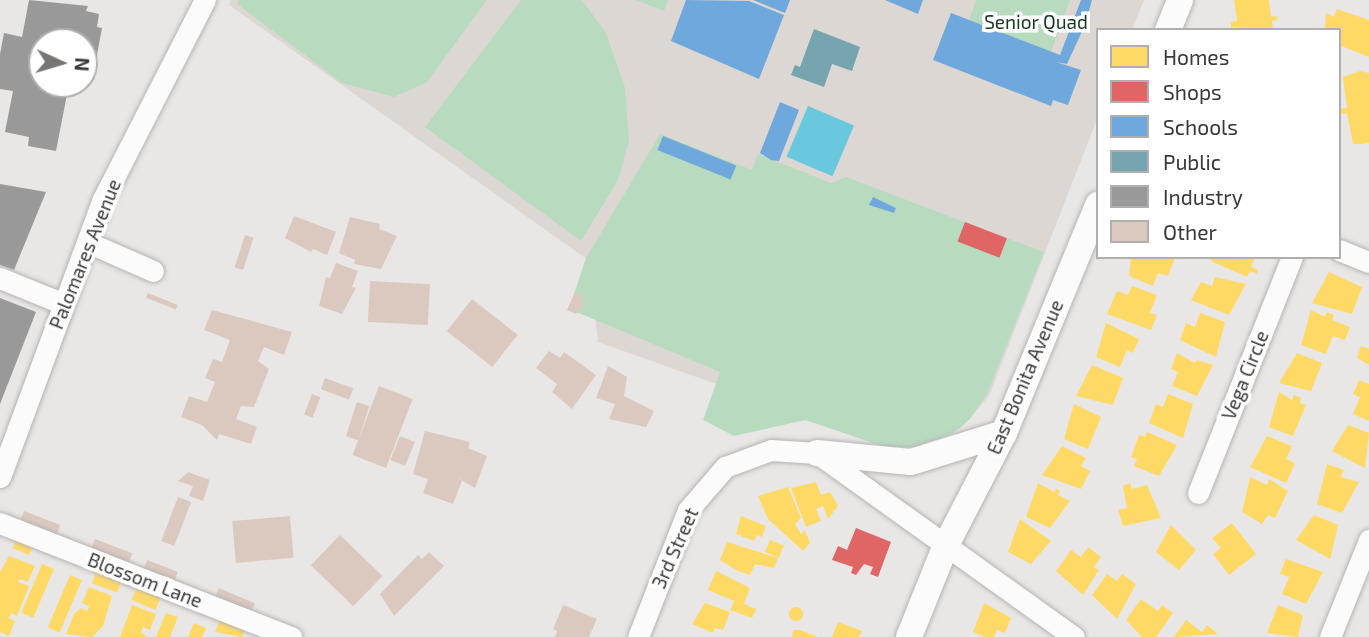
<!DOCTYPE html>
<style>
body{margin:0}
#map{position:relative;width:1369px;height:637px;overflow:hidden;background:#e9e7e6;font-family:"Exo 2",sans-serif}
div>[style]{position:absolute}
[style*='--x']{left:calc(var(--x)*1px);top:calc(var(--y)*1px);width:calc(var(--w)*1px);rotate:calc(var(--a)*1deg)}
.built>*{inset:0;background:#ddd7d3}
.green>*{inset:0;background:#b8dbc0}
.water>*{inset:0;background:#69c8de;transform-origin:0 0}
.homes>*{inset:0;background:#ffd966;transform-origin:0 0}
.round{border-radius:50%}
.shops>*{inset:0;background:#e06666;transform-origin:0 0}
.schools>*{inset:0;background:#6fa8dc;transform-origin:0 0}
.public>*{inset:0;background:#76a5af}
.industry>*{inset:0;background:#999}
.building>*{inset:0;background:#dbc9c0;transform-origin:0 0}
.roads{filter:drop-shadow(0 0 2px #b5b4b3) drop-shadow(0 0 2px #b5b4b3)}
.minor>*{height:21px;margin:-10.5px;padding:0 10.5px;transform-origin:10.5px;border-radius:10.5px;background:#fcfbfb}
.major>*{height:26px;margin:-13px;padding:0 13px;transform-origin:13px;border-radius:13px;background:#fcfbfb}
span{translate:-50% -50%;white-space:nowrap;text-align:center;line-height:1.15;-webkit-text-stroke:7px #fff;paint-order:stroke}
.park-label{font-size:19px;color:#143820}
.street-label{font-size:19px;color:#393837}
.legend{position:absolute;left:1096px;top:28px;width:245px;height:231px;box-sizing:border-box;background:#fff;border:2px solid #b0afaf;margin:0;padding:9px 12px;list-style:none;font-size:21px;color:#393837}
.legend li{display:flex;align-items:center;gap:14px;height:35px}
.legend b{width:35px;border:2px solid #b0afaf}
.north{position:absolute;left:28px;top:28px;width:70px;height:70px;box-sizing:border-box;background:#fff;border:2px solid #b0afaf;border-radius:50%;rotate:94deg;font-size:19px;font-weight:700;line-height:28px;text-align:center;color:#393837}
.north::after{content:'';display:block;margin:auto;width:24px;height:32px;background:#777574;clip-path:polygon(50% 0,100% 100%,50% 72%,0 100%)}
</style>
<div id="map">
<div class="built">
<i style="clip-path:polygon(231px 0,1144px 0,1132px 30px,1098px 30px,1098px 117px,989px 396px,960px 429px,914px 444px,879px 442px,598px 342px,588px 260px,229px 5px)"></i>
</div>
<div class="green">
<i style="clip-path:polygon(239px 0,487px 0,427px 82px,394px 97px,342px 83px,237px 4px)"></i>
<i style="clip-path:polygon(521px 0,582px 0,606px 33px,625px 88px,629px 141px,618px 180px,581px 241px,425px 127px)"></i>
<i style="clip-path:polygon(636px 0,668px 0,664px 11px)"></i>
<i style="clip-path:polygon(976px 0,1070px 0,1051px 52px,969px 20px)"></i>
<i style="clip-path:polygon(660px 134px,752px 170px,758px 154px,831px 183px,846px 177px,1044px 252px,987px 394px,970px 419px,953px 433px,916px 447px,885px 447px,805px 420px,734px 436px,703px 420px,720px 372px,569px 309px,586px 258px)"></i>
</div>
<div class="water">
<i style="left:808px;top:106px;width:50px;height:55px;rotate:23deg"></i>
</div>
<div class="homes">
<i style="clip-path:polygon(1234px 0,1269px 0,1271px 17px,1277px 16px,1278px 20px,1272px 21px,1273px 30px,1231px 27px,1231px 22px,1237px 21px)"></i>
<i style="clip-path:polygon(1337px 9px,1369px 20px,1369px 57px,1339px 45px,1339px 30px,1325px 30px,1326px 13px,1334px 17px)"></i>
<i style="clip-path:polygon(1360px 71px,1369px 73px,1369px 143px,1360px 144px,1353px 144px,1347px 113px,1341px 114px,1340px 109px,1347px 108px,1343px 77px)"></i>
<i style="clip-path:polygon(1131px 257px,1175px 257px,1168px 276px,1158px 273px,1153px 286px,1129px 276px)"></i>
<i style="clip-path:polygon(1213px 257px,1255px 257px,1251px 267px,1258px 270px,1257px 274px,1250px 271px,1247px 277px,1211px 261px)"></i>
<i style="clip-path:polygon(1329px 272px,1362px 287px,1352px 314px,1312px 303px)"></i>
<i style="clip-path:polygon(1215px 277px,1246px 284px,1229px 315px,1191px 300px,1201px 282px,1212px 286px)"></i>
<i style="clip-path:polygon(1132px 286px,1157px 295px,1150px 313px,1157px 315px,1151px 330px,1107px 314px,1117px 291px,1128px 295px)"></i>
<i style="clip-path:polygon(1311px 310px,1325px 317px,1327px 312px,1334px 315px,1332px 320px,1350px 327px,1345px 340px,1333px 336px,1326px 354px,1301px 345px)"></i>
<i style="clip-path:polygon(1200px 313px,1225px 322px,1216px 357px,1180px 340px,1186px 323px,1195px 327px)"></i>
<i style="clip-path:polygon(1106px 323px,1139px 339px,1133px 353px,1127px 350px,1120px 367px,1096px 357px)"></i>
<i style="clip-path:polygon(1361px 346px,1369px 349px,1369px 365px,1357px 358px)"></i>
<i style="clip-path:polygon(1177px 353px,1195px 363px,1197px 360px,1213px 365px,1197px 396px,1172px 386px,1178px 372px,1171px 369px)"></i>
<i style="clip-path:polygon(1297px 353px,1322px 363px,1311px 391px,1279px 383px)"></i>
<i style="clip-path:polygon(1092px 365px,1123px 378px,1113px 405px,1076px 396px)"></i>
<i style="clip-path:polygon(1359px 380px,1369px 384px,1369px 421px,1353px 414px,1360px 397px,1353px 394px)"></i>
<i style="clip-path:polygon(1279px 392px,1292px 400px,1294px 395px,1301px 398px,1300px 403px,1306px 405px,1293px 436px,1269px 427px)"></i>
<i style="clip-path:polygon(1168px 394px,1193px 404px,1183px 438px,1149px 423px,1156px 404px,1163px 407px)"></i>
<i style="clip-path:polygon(1074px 404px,1101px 417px,1088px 449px,1064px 439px)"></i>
<i style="clip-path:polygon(1348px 425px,1369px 433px,1365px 468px,1332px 451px)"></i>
<i style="clip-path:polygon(1147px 432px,1177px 445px,1159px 476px,1134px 466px,1137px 459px,1131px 457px,1139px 435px,1145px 437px)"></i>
<i style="clip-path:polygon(1267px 436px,1292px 446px,1286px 459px,1295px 463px,1286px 483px,1250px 467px)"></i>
<i style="clip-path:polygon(1062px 446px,1086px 458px,1081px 466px,1090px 471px,1081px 489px,1042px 475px)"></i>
<i style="clip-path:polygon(1327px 464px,1344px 470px,1341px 477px,1359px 482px,1342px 513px,1317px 504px)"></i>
<i style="clip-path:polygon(1250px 477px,1267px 485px,1269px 479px,1288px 491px,1275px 518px,1268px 515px,1262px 524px,1242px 512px)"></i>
<i style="clip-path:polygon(816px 482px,821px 495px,830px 492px,838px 506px,828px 519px,823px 506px,816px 509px,821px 521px,806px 527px,791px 488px)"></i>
<i style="clip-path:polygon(1038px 483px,1054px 492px,1056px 488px,1060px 491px,1058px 495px,1070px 501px,1050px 528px,1026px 517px)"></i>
<i style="clip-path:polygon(1130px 483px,1132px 489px,1147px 485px,1161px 518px,1123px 526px,1118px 510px,1127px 508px,1123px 486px)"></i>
<i style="clip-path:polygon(788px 487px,801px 518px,795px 524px,801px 534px,805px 530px,810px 543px,803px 551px,768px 519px,758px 496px)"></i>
<i style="clip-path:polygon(1314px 515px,1338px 525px,1330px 559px,1296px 540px)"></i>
<i style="clip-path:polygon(741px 516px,766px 526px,762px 537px,757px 535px,754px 541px,736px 534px)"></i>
<i style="clip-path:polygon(1020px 519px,1051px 541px,1031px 564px,1008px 552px)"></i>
<i style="clip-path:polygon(1232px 523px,1256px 554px,1229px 575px,1213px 554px,1221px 548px,1212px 538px)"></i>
<i style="clip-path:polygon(1171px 525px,1196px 550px,1179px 570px,1156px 552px)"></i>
<i style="left:16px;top:540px;width:18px;height:9px;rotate:22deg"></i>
<i style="left:770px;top:540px;width:15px;height:13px;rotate:23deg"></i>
<i style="clip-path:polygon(727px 542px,778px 558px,774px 568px,755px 564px,750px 575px,738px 571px,720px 560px)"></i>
<i style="clip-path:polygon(1088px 547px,1101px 557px,1094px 567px,1099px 570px,1083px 595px,1056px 571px,1071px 550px,1081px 557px)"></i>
<i style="clip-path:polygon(9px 556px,35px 566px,28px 582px,20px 579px,18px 582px,29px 586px,17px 616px,11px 613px,9px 618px,15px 621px,9px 636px,0 632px,0 572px)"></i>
<i style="clip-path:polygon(1286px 559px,1323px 572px,1306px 604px,1282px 594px,1289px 577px,1280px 574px)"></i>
<i style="left:42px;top:564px;width:13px;height:53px;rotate:23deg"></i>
<i style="clip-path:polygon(716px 571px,750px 588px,744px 604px,756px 609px,752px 618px,730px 610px,734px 601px,708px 590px)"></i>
<i style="left:96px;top:572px;width:27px;height:12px;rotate:20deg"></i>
<i style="clip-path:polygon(1107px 574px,1117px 581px,1122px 574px,1136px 584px,1117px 619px,1092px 595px)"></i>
<i style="left:70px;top:575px;width:13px;height:57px;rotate:23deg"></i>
<i style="clip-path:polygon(89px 587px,112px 596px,103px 626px,92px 637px,66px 634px,74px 614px,81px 608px,87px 611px,89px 606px,82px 603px)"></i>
<i style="left:137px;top:587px;width:26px;height:14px;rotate:23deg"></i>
<i style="clip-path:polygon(1141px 599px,1158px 611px,1162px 605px,1173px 613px,1156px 637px,1142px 637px,1126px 620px)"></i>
<i style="clip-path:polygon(705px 603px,730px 612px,723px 630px,715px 628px,713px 633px,692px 624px)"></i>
<i style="clip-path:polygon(984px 603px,1011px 618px,1005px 633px,997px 630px,994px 637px,985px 637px,973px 632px)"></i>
<i style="clip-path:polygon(132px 605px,156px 614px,150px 630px,143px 627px,141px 632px,147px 637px,120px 637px)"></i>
<i style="clip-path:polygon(1278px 605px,1303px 615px,1298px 637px,1267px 633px)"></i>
<i class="round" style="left:789px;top:607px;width:14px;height:14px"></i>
<i style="clip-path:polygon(166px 613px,178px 617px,170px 637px,156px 637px)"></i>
<i style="clip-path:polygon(220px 620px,245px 630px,242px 637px,215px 632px)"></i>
<i style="clip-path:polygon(1186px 620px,1202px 632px,1207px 625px,1218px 634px,1174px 637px)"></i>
<i style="clip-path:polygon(838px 622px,862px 631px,859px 637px,832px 637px)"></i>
<i style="clip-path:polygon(194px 623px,206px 628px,202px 637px,188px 637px)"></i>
<i style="clip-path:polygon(793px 630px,800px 630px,818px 637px,792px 637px)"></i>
</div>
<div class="shops">
<i style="left:965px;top:222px;width:45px;height:21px;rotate:21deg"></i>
<i style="clip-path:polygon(856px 528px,891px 542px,878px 577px,870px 574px,873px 567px,864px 564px,856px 575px,851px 573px,853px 567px,832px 560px,838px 546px,847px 550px)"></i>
</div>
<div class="schools">
<i style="clip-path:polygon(686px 0,749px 1px,784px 15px,759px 79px,671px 41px)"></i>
<i style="clip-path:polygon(753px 0,790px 0,785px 13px)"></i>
<i style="clip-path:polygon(885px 0,923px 0,918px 14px)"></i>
<i style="clip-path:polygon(1081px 0,1092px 0,1085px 25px,1067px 64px,1056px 62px,1081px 70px,1068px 105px,1053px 100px,1051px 106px,933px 60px,951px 13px,1060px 55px)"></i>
<i style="clip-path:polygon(780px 102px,799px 110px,779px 161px,771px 160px,760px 153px)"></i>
<i style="left:663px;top:136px;width:79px;height:15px;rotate:22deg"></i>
<i style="clip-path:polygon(873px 197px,896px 208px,894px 213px,869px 205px)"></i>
</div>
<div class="public">
<i style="clip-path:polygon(814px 29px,860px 47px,852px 71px,832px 64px,824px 87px,791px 75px,795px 65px,800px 67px)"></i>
</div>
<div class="industry">
<i style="clip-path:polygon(29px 0,88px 6px,86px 11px,99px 14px,97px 27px,102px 28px,94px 71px,84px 69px,84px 42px,42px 42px,42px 84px,69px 84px,56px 151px,28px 146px,29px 137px,5px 132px,13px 91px,0 89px,0 54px,4px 33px,22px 37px)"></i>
<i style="clip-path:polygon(0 184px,46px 192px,14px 270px,0 265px)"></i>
<i style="clip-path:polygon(0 298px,36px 312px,0 404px)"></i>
</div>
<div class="building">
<i style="clip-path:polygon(294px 216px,336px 232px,327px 255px,313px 249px,311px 252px,285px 238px)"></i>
<i style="clip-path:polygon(350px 217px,380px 224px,379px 229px,397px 236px,381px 269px,354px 264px,355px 260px,339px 253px)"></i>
<i style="left:245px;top:235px;width:9px;height:34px;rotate:18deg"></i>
<i style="clip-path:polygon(336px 263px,358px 271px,352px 287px,356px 288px,342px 314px,319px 306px,326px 277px,330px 278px)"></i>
<i style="left:370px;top:281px;width:60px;height:41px;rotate:3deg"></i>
<i style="clip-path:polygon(575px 292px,583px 295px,581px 301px,586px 303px,576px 314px,567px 310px)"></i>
<i style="left:148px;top:293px;width:32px;height:5px;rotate:22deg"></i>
<i style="left:472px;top:299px;width:58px;height:41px;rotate:38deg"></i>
<i style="clip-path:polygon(212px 310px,292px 332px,284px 355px,264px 347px,258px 361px,269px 369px,254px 407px,241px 406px,236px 419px,257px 427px,251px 444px,219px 434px,217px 440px,202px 425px,181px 417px,189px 396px,207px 402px,215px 382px,205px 378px,213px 359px,222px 362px,230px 340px,204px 330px)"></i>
<i style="clip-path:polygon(549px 351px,560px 358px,564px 352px,596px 375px,572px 409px,552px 392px,557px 384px,536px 368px)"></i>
<i style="clip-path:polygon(608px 366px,627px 377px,624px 396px,654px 411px,646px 427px,609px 419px,615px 404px,596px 398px)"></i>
<i style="left:325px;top:378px;width:30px;height:12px;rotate:20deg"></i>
<i style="left:379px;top:386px;width:36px;height:74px;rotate:21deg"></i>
<i style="left:312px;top:394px;width:9px;height:22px;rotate:21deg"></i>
<i style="left:357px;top:402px;width:13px;height:36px;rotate:18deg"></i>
<i style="clip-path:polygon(425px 431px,470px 442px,468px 448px,487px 456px,475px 488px,456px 477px,462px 481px,453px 504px,423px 493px,428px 479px,413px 474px)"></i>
<i style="left:400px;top:436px;width:16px;height:26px;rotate:22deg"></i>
<i style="clip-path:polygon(188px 472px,210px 480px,203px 501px,189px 496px,193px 486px,178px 481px)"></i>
<i style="left:178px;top:497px;width:14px;height:47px;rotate:21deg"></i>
<i style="left:24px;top:511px;width:39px;height:14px;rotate:21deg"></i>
<i style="left:290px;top:516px;width:42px;height:58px;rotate:85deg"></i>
<i style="left:340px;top:535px;width:59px;height:42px;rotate:44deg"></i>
<i style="left:95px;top:539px;width:40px;height:14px;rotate:21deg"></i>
<i style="clip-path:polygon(429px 552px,444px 566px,394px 616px,380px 594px,418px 555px,422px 559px)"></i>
<i style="left:147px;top:560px;width:33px;height:13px;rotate:21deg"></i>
<i style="left:219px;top:588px;width:39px;height:13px;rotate:23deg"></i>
<i style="clip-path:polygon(563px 605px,597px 619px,589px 637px,555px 637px,557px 631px,553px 629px)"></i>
</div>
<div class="roads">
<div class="minor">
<i style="--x:87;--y:242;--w:72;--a:23.7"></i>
<i style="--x:1339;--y:250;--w:32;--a:22"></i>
<i style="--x:0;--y:278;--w:69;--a:22.1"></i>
<i style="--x:0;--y:477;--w:296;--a:-69.7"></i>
<i style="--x:103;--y:199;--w:224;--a:-62.9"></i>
<i style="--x:1198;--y:493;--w:254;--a:-68.3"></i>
<i style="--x:0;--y:523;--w:313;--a:21.4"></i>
<i style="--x:638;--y:637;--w:136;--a:-68.5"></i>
<i style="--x:688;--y:510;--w:57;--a:-49.3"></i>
<i style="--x:725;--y:467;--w:49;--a:-20.3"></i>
<i style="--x:771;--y:450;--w:46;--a:3.7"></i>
<i style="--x:817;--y:453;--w:316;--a:35.6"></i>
<i style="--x:1330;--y:637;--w:105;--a:-68.1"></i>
</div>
<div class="major">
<i style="--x:1168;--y:30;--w:32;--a:-68"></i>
<i style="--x:817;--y:453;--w:94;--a:5.5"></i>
<i style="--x:911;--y:462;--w:97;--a:-17.3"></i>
<i style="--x:909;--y:637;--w:99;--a:-68.1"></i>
<i style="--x:946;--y:545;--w:126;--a:-62.6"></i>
<i style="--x:1004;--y:433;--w:247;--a:-67.6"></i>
</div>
</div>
<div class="park-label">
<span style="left:1036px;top:22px">Senior Quad</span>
</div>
<div class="street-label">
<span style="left:85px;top:254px;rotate:-68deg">Palomares Avenue</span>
<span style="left:1245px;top:375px;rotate:-68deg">Vega Circle</span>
<span style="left:1025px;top:377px;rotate:-67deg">East Bonita Avenue</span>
<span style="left:675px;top:548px;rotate:-66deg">3rd Street</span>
<span style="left:145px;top:580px;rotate:21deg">Blossom Lane</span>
</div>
<ul class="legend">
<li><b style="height:19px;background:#ffd966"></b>Homes</li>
<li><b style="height:19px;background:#e06666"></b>Shops</li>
<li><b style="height:19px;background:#6fa8dc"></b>Schools</li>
<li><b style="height:19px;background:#76a5af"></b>Public</li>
<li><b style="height:19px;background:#999"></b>Industry</li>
<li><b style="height:19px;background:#dbc9c0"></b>Other</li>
</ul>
<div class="north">N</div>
</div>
